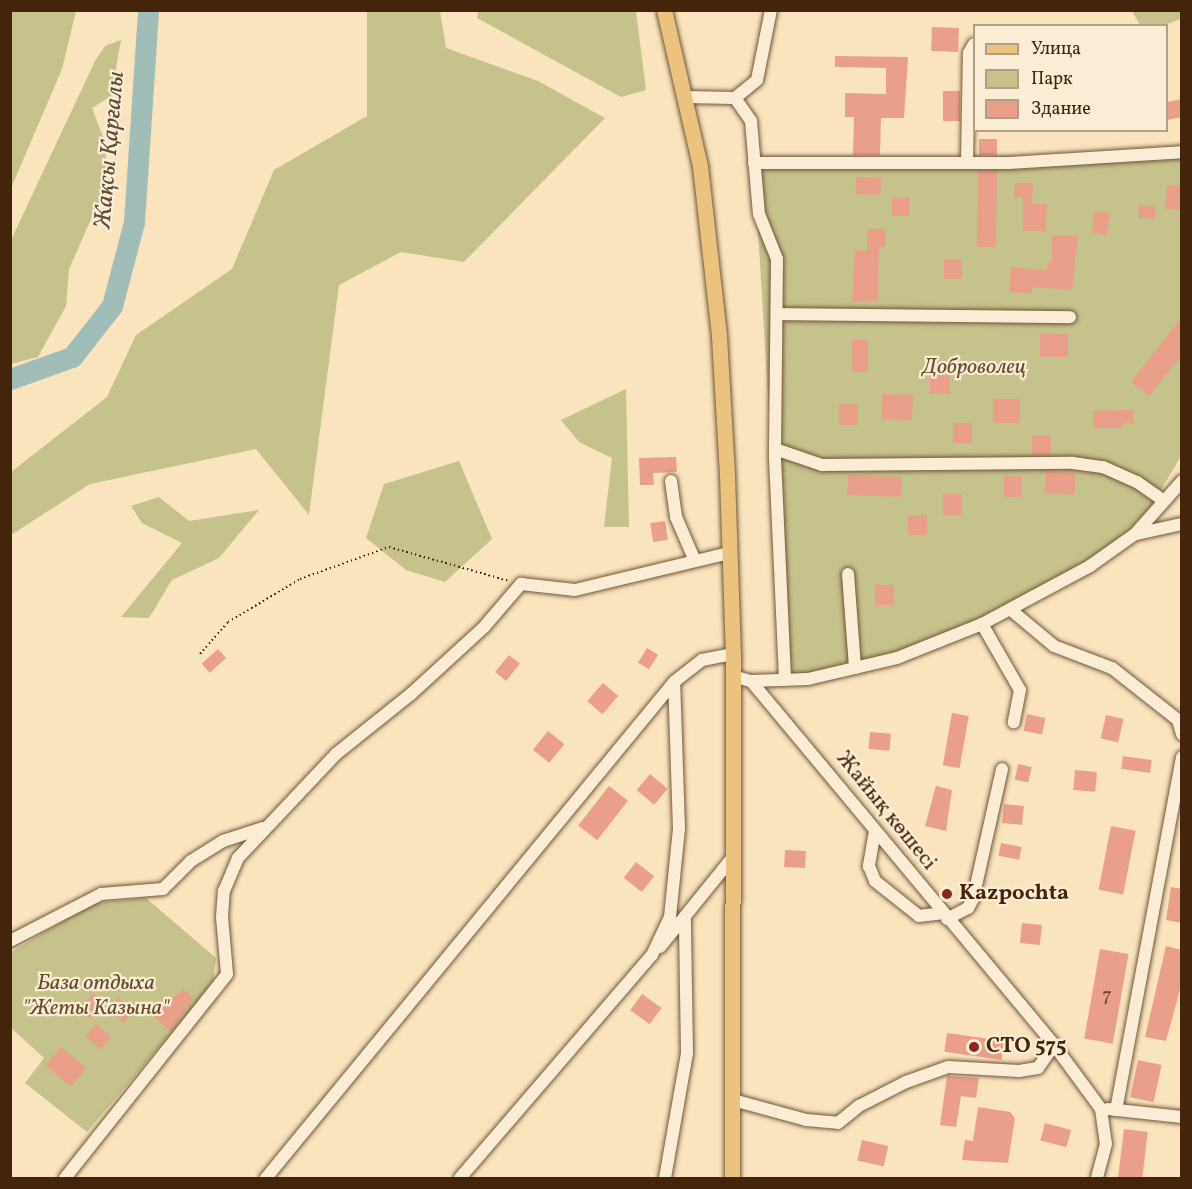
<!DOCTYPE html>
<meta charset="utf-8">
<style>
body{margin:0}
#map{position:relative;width:1192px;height:1189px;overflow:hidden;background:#f9e4be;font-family:Vollkorn,serif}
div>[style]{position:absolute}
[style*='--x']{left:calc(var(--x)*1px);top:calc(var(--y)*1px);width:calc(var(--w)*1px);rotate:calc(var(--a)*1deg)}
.green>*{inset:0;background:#c5c28c}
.river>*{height:21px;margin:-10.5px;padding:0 10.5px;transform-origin:10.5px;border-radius:10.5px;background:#a0bdb8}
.building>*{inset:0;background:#ea9f8a;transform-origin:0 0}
.path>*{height:2px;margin-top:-1px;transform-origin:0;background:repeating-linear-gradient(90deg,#44250c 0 1.5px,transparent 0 4.5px)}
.roads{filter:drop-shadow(0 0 2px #715538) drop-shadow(0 0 2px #715538)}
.minor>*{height:12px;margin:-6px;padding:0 6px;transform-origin:6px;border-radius:6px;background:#fbedd5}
.major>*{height:15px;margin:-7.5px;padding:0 7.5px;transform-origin:7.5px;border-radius:7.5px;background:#ecc27f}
.dots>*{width:16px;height:16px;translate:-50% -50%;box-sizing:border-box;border:3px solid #fbedd5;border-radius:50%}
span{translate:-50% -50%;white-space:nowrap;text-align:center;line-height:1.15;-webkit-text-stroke:4.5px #fbedd5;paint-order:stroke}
.number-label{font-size:20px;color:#6e442c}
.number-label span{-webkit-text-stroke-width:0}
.park-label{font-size:22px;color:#644c2c;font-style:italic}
.street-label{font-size:22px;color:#44250c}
.poi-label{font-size:22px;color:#44250c;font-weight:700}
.left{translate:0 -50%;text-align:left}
.water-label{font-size:24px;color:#5b4b37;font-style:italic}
.frame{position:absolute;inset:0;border:12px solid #44250c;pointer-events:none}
.legend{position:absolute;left:973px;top:24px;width:195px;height:108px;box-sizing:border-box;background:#fbedd5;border:2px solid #b29d85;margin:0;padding:8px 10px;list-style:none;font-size:18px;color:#44250c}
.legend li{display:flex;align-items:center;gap:12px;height:30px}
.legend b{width:30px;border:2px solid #b29d85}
</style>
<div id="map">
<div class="green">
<i style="clip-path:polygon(11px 10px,76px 11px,62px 69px,11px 188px)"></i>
<i style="clip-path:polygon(479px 10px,636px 11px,646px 90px,621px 97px,477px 18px)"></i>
<i style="clip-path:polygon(367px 11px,440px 11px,446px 48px,538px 81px,605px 118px,464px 262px,401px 252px,339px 285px,309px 515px,256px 449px,90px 484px,11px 535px,11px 472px,107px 397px,136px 335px,232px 269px,274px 170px,367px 116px)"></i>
<i style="clip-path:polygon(1132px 11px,1181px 11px,1181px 19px,1164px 25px,1140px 25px)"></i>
<i style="clip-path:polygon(121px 40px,111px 96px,92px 108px,103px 137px,109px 179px,69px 269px,66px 306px,38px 357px,11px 364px,11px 240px,95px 61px,105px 46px)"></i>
<i style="clip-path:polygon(1181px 151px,1181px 456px,1135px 534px,982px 624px,855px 668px,785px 680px,754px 163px)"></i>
<i style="clip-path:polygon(626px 389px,629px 527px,604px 527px,612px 458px,579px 442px,561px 420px)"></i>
<i style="clip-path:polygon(459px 461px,492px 539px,445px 582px,406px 570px,366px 538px,384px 484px)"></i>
<i style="clip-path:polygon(159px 497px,189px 521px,259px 510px,219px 558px,172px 580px,149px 618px,121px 617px,182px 543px,142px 523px,131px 506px)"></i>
<i style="clip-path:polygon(146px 898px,216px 958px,213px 984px,87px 1132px,25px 1083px,44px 1058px,11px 1028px,11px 952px,94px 903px)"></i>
</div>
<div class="river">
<i style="--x:10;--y:379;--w:66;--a:-19.5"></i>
<i style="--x:72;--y:357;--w:65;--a:-51.9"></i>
<i style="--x:112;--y:306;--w:87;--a:-75.3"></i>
<i style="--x:134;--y:222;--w:212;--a:-86.2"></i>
</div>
<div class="building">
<i style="left:932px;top:27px;width:27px;height:24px;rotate:2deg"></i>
<i style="clip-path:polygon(835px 56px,908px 57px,904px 118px,881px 118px,880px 155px,853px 155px,854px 117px,845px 117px,845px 93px,886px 94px,886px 68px,835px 67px)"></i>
<i style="left:960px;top:91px;width:30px;height:17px;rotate:90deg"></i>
<i style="clip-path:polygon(1182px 99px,1182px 117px,1167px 120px,1167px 102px)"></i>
<i style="left:979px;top:139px;width:18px;height:16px"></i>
<i style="left:997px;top:171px;width:76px;height:19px;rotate:91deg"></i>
<i style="left:856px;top:177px;width:25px;height:17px;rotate:2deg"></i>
<i style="clip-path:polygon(1015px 183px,1033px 183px,1032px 204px,1047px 204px,1046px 231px,1023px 231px,1023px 198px,1014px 198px)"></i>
<i style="left:1167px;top:185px;width:15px;height:24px;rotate:4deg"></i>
<i style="left:892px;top:198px;width:17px;height:18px"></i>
<i style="left:1139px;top:205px;width:17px;height:13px;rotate:3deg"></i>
<i style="left:1095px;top:211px;width:15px;height:22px;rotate:8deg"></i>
<i style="clip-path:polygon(868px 229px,886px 229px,885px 247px,879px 247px,878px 301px,852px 302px,855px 250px,867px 251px)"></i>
<i style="clip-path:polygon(1052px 235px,1078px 235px,1072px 290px,1032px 287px,1032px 294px,1009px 292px,1011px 267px,1047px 270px,1048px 262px,1052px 263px)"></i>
<i style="left:944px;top:259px;width:18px;height:20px"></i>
<i style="clip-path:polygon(1182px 317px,1182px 355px,1149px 396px,1131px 382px)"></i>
<i style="left:1040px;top:334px;width:28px;height:23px"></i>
<i style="left:852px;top:340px;width:16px;height:32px"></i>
<i style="left:930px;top:375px;width:20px;height:19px"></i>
<i style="left:882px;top:394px;width:31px;height:25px;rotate:2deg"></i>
<i style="left:1020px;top:399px;width:24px;height:27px;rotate:90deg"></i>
<i style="left:858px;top:404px;width:21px;height:19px;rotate:90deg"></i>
<i style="clip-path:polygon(1133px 410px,1134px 423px,1122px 423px,1122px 428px,1094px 428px,1093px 411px)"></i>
<i style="left:953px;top:423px;width:19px;height:20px"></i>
<i style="left:1051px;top:435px;width:20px;height:19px;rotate:90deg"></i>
<i style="clip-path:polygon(676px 457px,677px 472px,653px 473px,654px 485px,640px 485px,639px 458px)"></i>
<i style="left:1046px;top:471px;width:30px;height:22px;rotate:4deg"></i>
<i style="left:848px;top:475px;width:54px;height:20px;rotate:2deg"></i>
<i style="left:1004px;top:476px;width:18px;height:21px"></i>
<i style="left:962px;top:494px;width:21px;height:19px;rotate:90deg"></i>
<i style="left:908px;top:515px;width:19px;height:20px"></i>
<i style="left:665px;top:521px;width:19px;height:15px;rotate:81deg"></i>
<i style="left:875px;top:585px;width:19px;height:20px"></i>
<i style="left:647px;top:648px;width:13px;height:17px;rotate:32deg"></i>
<i style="left:218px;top:649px;width:12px;height:22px;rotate:48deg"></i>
<i style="left:509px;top:655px;width:14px;height:22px;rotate:39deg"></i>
<i style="left:603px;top:683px;width:20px;height:24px;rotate:41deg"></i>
<i style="left:952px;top:713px;width:17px;height:53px;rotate:10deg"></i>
<i style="left:1027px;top:714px;width:19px;height:17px;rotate:12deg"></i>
<i style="left:1106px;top:715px;width:18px;height:24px;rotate:13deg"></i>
<i style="left:548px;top:731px;width:21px;height:24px;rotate:39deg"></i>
<i style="left:870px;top:732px;width:21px;height:17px;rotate:5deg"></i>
<i style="left:1123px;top:756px;width:29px;height:13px;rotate:8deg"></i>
<i style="left:1018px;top:764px;width:14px;height:16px;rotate:12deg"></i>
<i style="left:1075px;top:770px;width:22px;height:20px;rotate:5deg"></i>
<i style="left:650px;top:774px;width:23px;height:21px;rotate:40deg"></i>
<i style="left:609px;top:786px;width:24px;height:50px;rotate:38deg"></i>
<i style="clip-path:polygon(936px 786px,952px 790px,946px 831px,925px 826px)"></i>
<i style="left:1004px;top:804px;width:20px;height:19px;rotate:6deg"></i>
<i style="left:1111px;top:826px;width:25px;height:65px;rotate:11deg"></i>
<i style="left:1001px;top:843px;width:21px;height:13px;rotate:11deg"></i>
<i style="left:785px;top:850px;width:21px;height:17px;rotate:3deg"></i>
<i style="left:636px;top:862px;width:23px;height:20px;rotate:38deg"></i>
<i style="clip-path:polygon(1171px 887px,1182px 889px,1182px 923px,1166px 920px)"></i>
<i style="left:1022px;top:923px;width:20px;height:20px;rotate:6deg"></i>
<i style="clip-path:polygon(1166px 946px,1182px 950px,1182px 982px,1166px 1041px,1145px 1037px)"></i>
<i style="left:1100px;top:949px;width:29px;height:91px;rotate:10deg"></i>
<i style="clip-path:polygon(183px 989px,193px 998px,171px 1031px,153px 1016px)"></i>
<i style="left:94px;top:993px;width:16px;height:21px;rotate:45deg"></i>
<i style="left:642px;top:994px;width:24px;height:20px;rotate:36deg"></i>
<i style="left:118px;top:997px;width:21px;height:16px;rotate:39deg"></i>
<i style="left:96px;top:1024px;width:20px;height:16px;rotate:41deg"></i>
<i style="left:947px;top:1033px;width:58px;height:19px;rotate:8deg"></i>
<i style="left:61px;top:1047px;width:33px;height:24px;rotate:40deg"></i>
<i style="left:1138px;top:1060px;width:24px;height:38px;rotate:12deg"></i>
<i style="clip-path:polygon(947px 1076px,979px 1078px,976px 1098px,961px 1096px,956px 1127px,940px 1125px)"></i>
<i style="clip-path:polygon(978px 1107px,1010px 1112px,1015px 1118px,1008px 1163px,962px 1160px,965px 1140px,973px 1141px)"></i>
<i style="left:1045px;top:1123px;width:27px;height:18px;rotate:15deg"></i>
<i style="left:1124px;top:1129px;width:24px;height:51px;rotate:7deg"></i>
<i style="left:862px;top:1140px;width:27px;height:21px;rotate:13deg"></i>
</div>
<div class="path">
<i style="--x:200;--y:654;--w:43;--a:-48.8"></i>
<i style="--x:228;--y:622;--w:84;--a:-30.8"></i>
<i style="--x:300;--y:579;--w:95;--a:-19.8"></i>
<i style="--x:389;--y:547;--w:125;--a:15.8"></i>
</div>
<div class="roads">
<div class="minor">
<i style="--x:685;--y:97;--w:50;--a:1.1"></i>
<i style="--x:735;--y:98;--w:28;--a:-39"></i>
<i style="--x:757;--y:80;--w:71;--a:-78.7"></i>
<i style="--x:735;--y:98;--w:28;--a:55"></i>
<i style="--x:751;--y:121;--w:93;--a:85.1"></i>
<i style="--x:759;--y:214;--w:48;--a:68.2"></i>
<i style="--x:777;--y:259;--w:199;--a:90.6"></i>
<i style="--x:775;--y:458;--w:222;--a:87.4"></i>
<i style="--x:754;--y:163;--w:255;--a:0"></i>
<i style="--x:1009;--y:163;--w:173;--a:-3.6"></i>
<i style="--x:967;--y:163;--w:110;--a:-89"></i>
<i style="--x:969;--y:53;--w:10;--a:-61"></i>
<i style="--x:777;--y:314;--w:293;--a:0.6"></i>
<i style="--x:775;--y:449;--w:50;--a:18.8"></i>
<i style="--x:822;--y:465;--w:251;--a:-0.5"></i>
<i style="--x:1073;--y:463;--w:30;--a:8"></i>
<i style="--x:1103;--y:467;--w:37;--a:24"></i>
<i style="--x:1137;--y:482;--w:33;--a:35"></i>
<i style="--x:671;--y:481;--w:36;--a:82"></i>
<i style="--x:676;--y:517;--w:48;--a:66.6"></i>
<i style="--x:1136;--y:534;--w:47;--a:-12.3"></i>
<i style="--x:848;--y:574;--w:94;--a:85.7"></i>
<i style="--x:1011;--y:610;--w:56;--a:39.9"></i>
<i style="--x:1054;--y:646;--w:62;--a:20.8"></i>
<i style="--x:1112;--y:668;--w:84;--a:38.2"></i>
<i style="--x:1178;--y:720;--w:15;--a:74"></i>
<i style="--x:982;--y:624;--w:76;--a:60.1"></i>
<i style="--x:1020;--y:690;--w:33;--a:101"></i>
<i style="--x:733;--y:676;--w:19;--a:16"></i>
<i style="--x:751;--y:681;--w:57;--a:-2"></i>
<i style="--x:808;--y:679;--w:91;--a:-13.3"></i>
<i style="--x:897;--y:658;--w:92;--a:-21.8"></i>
<i style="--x:982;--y:624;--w:123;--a:-28.2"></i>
<i style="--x:1090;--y:566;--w:55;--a:-35.4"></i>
<i style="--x:1135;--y:534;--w:71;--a:-48.4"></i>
<i style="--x:751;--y:681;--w:474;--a:50.2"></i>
<i style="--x:1054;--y:1045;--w:79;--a:53.7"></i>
<i style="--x:1101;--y:1109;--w:35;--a:82"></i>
<i style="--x:1106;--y:1144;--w:35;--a:105"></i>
<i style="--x:875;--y:831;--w:36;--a:100"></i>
<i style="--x:869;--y:866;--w:16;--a:68"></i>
<i style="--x:875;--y:881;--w:56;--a:38.5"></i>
<i style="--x:919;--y:916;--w:23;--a:-7"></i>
<i style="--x:947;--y:919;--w:24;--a:-28"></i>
<i style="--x:968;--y:908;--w:10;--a:-61"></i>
<i style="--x:973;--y:899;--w:133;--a:-77.4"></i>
<i style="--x:10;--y:941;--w:102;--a:-27.3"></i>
<i style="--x:101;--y:894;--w:62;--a:-4.6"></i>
<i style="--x:163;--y:889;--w:40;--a:-45"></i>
<i style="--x:191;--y:861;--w:38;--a:-32"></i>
<i style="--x:223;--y:841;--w:42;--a:-18"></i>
<i style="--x:660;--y:947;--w:116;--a:-51"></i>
<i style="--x:733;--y:1100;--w:76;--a:15.3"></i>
<i style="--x:806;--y:1120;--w:32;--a:5"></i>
<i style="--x:838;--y:1123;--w:27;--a:-39"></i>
<i style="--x:859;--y:1106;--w:53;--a:-27.1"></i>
<i style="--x:906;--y:1082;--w:45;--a:-19.7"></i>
<i style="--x:948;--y:1067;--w:71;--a:3.2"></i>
<i style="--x:1019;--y:1071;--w:19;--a:-9"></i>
<i style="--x:1038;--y:1068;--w:28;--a:-55"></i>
<i style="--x:1108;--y:1109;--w:74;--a:6.2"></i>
<i style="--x:1116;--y:1110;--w:359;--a:-79.4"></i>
<i style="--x:65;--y:1178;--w:260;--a:-51.5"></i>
<i style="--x:227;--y:974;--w:57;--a:-95"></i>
<i style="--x:222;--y:917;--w:26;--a:-86"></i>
<i style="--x:224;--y:891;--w:36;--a:-67"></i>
<i style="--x:238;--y:858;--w:143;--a:-46.7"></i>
<i style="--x:336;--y:754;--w:96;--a:-38.7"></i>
<i style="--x:411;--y:694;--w:99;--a:-42.5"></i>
<i style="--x:484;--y:627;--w:57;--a:-49.3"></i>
<i style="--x:521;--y:584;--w:54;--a:6.3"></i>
<i style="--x:575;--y:590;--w:158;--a:-13.5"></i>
<i style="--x:266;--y:1178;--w:642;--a:-50.56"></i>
<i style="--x:460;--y:1178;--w:294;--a:-49.3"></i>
<i style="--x:652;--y:955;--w:42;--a:-64.7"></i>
<i style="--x:670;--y:917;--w:88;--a:-84.2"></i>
<i style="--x:679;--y:829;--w:147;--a:-91.9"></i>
<i style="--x:674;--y:682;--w:36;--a:-38"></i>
<i style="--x:702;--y:660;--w:32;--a:-11"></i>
<i style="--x:665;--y:1178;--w:127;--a:-80"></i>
<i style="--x:687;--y:1053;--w:134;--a:-90.9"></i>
</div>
<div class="major">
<i style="--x:664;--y:10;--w:160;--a:77"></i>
<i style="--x:700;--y:166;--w:171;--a:83.6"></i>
<i style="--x:719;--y:336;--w:139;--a:86.7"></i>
<i style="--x:727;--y:475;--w:179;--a:88.1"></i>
<i style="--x:733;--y:654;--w:524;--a:90.11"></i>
</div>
</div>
<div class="dots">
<i style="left:947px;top:894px;background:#8f2418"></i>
<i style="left:974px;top:1047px;background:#8f2418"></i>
</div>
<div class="number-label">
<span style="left:1107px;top:996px">7</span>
</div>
<div class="park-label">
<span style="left:974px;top:368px">Доброволец</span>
<span style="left:96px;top:996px">База отдыха<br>"Жеты Казына"</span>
</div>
<div class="street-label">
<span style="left:886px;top:811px;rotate:51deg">Жайық көшесі</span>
</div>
<div class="poi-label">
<span class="left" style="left:959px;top:894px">Kazpochta</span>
<span class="left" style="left:986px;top:1047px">СТО 575</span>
</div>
<div class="water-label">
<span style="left:111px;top:150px;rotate:-85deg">Жақсы Қарғалы</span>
</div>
<div class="frame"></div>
<ul class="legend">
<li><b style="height:8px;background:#ecc27f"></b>Улица</li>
<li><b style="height:16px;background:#c5c28c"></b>Парк</li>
<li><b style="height:16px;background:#ea9f8a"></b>Здание</li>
</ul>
</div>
